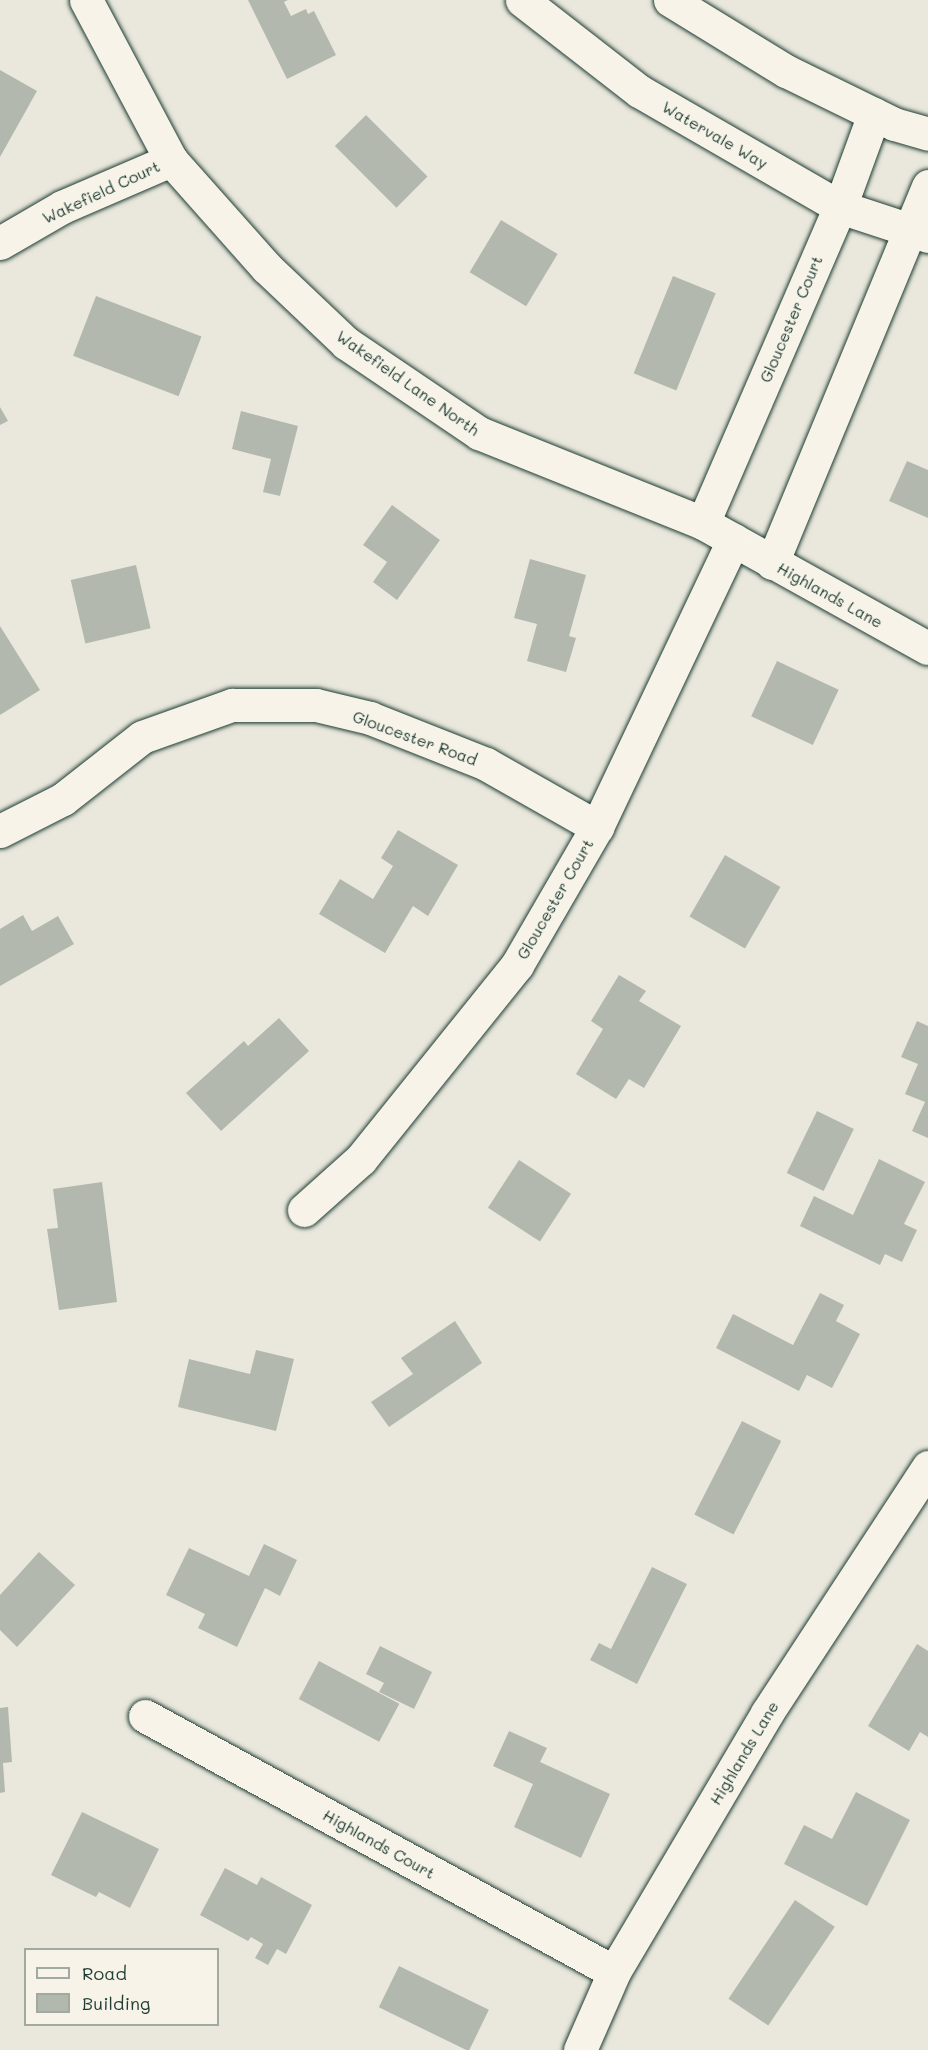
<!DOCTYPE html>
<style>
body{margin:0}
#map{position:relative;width:928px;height:2050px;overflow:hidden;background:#eae8dd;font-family:Mali,sans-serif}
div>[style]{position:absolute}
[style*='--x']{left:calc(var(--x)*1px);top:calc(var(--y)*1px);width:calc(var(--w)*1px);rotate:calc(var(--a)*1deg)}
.building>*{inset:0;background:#b2b8ae;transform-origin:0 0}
.roads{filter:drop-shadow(0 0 2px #1f3d34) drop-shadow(0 0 2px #1f3d34)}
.street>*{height:33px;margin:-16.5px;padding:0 16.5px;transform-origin:16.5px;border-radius:16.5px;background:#f7f3e8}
span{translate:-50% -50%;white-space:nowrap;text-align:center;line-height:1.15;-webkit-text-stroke:4.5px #f7f3e8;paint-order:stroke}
.street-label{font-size:16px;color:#1f3d34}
.legend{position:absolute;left:24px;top:1948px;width:195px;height:78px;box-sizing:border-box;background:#f7f3e8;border:2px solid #a1aaa0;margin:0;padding:8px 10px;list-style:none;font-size:18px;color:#1f3d34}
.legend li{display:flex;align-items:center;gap:12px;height:30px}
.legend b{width:30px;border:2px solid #a1aaa0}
</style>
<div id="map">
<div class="building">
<i style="clip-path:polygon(248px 0,288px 0,284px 2px,291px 16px,306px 9px,308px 14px,314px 11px,336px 55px,287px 79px)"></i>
<i style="clip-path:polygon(0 70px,37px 91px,0 157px)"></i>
<i style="left:366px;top:115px;width:87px;height:44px;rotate:45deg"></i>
<i style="left:501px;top:220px;width:66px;height:61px;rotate:31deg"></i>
<i style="left:673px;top:276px;width:46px;height:105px;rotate:22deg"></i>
<i style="left:96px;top:296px;width:113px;height:64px;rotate:21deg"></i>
<i style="clip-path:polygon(0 407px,8px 421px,0 425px)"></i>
<i style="clip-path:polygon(241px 411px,298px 426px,280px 496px,263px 492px,271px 459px,232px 449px)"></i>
<i style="clip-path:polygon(907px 461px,928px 470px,928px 518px,889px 501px)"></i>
<i style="clip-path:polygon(392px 505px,440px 540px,397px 600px,373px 582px,387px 562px,363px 545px)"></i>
<i style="clip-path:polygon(530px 559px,586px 575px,569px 636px,576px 638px,566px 672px,527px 661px,537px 624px,514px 618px)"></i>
<i style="left:136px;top:565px;width:65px;height:67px;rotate:77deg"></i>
<i style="clip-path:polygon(0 626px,40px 690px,0 715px)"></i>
<i style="left:777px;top:661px;width:68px;height:61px;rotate:25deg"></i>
<i style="clip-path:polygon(398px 830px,458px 865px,428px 916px,413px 906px,385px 953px,319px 914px,340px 879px,373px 899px,393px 866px,381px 858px)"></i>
<i style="left:725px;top:855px;width:64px;height:71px;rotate:30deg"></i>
<i style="clip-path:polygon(23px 915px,32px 931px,58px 916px,74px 944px,0 986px,0 929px)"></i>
<i style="clip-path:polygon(619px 975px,646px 991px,639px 1001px,681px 1026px,644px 1088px,629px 1079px,616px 1099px,576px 1074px,603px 1029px,591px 1021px)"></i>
<i style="clip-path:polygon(279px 1018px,309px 1051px,221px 1131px,186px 1093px,244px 1041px,248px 1046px)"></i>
<i style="clip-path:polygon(917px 1021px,928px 1026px,928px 1138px,912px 1131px,925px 1102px,905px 1094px,918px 1064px,901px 1057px)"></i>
<i style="left:817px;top:1111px;width:41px;height:69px;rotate:26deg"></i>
<i style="clip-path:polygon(879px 1159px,925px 1182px,904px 1224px,917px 1230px,902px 1262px,885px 1254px,880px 1265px,800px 1226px,814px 1196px,853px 1215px)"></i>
<i style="left:519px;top:1160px;width:62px;height:57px;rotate:33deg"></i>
<i style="clip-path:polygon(102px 1182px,117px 1302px,59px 1310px,47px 1229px,58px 1228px,53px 1189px)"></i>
<i style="clip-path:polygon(820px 1293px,844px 1305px,836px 1321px,860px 1334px,832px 1388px,807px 1375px,799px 1391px,716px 1348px,733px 1314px,793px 1345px)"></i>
<i style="clip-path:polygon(455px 1321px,482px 1363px,389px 1427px,371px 1402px,413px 1374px,401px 1358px)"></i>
<i style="clip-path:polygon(256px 1350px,294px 1359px,276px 1431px,178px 1407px,189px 1359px,250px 1374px)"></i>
<i style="left:742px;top:1421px;width:44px;height:105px;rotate:27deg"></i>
<i style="clip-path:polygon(264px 1544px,297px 1560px,280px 1596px,265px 1588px,237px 1647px,198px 1628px,205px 1614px,166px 1595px,189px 1548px,249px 1576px)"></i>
<i style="clip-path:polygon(39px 1552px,75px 1585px,17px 1647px,0 1630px,0 1595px)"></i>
<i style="clip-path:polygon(652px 1567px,687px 1584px,637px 1684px,590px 1660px,599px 1643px,611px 1649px)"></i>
<i style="clip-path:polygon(917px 1644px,928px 1651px,928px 1737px,920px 1732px,909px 1751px,868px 1726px)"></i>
<i style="clip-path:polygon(380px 1646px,432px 1672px,414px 1709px,379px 1692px,384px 1683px,366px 1674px)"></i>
<i style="left:319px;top:1661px;width:91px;height:43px;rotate:28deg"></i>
<i style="clip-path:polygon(8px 1707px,12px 1762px,3px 1763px,5px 1792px,0 1793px,0 1708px)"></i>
<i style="clip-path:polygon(509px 1731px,547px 1748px,540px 1762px,610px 1794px,581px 1858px,514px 1827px,533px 1784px,493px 1766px)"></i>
<i style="clip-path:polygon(856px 1792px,910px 1820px,867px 1906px,784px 1864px,804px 1825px,832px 1839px)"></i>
<i style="clip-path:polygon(82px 1812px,159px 1849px,130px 1908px,99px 1892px,96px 1897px,51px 1875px)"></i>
<i style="clip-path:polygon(225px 1868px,257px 1885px,261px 1877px,312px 1905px,286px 1954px,277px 1949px,268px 1965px,255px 1958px,263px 1944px,251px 1937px,248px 1941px,200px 1915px)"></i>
<i style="left:795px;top:1900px;width:48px;height:119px;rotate:34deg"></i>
<i style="left:399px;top:1966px;width:100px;height:46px;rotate:26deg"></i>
</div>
<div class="roads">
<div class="street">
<i style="--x:86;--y:0;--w:181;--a:62"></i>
<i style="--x:171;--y:160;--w:144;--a:48.4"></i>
<i style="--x:267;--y:268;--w:109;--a:43.5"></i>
<i style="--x:346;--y:343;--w:161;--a:34.1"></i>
<i style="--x:479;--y:433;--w:241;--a:21.9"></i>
<i style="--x:703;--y:523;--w:257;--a:29.1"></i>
<i style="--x:522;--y:0;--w:148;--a:37.9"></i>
<i style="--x:639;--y:91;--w:232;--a:30"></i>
<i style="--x:840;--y:207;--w:93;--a:18.2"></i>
<i style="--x:670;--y:0;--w:136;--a:31.5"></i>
<i style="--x:786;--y:71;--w:120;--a:26.1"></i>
<i style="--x:894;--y:124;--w:35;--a:16"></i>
<i style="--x:0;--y:243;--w:72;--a:-30.1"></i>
<i style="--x:62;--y:207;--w:119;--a:-23.3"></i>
<i style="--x:703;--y:523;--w:344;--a:-66.6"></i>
<i style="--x:840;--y:207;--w:99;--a:-69.9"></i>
<i style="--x:772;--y:563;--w:408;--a:-67.5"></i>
<i style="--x:0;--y:831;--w:71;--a:-26.9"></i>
<i style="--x:63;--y:799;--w:100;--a:-38.1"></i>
<i style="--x:142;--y:737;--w:96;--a:-19.6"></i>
<i style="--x:232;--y:705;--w:84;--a:0"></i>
<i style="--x:316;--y:705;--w:56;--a:13.5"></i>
<i style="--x:370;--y:718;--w:125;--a:21.6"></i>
<i style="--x:486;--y:764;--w:128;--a:29.6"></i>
<i style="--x:304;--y:1210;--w:76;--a:-41.8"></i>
<i style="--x:361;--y:1159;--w:249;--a:-51.2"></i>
<i style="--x:517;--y:965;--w:160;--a:-59.9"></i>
<i style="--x:597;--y:827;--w:318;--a:-64.6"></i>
<i style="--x:145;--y:1716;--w:534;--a:28.63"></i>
<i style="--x:580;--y:2050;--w:85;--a:-66.4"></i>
<i style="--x:614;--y:1972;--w:301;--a:-59.4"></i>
<i style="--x:767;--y:1713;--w:294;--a:-56.8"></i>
</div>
</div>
<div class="street-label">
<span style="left:715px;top:135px;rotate:30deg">Watervale Way</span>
<span style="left:101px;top:192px;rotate:-25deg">Wakefield Court</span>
<span style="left:791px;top:319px;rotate:-67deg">Gloucester Court</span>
<span style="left:408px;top:383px;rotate:35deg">Wakefield Lane North</span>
<span style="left:830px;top:595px;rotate:29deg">Highlands Lane</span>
<span style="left:415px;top:738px;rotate:20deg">Gloucester Road</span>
<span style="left:555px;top:899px;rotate:-60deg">Gloucester Court</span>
<span style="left:744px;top:1753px;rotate:-59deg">Highlands Lane</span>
<span style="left:379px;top:1844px;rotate:29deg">Highlands Court</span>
</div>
<ul class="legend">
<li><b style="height:8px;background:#f7f3e8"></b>Road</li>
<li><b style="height:16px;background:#b2b8ae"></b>Building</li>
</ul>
</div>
